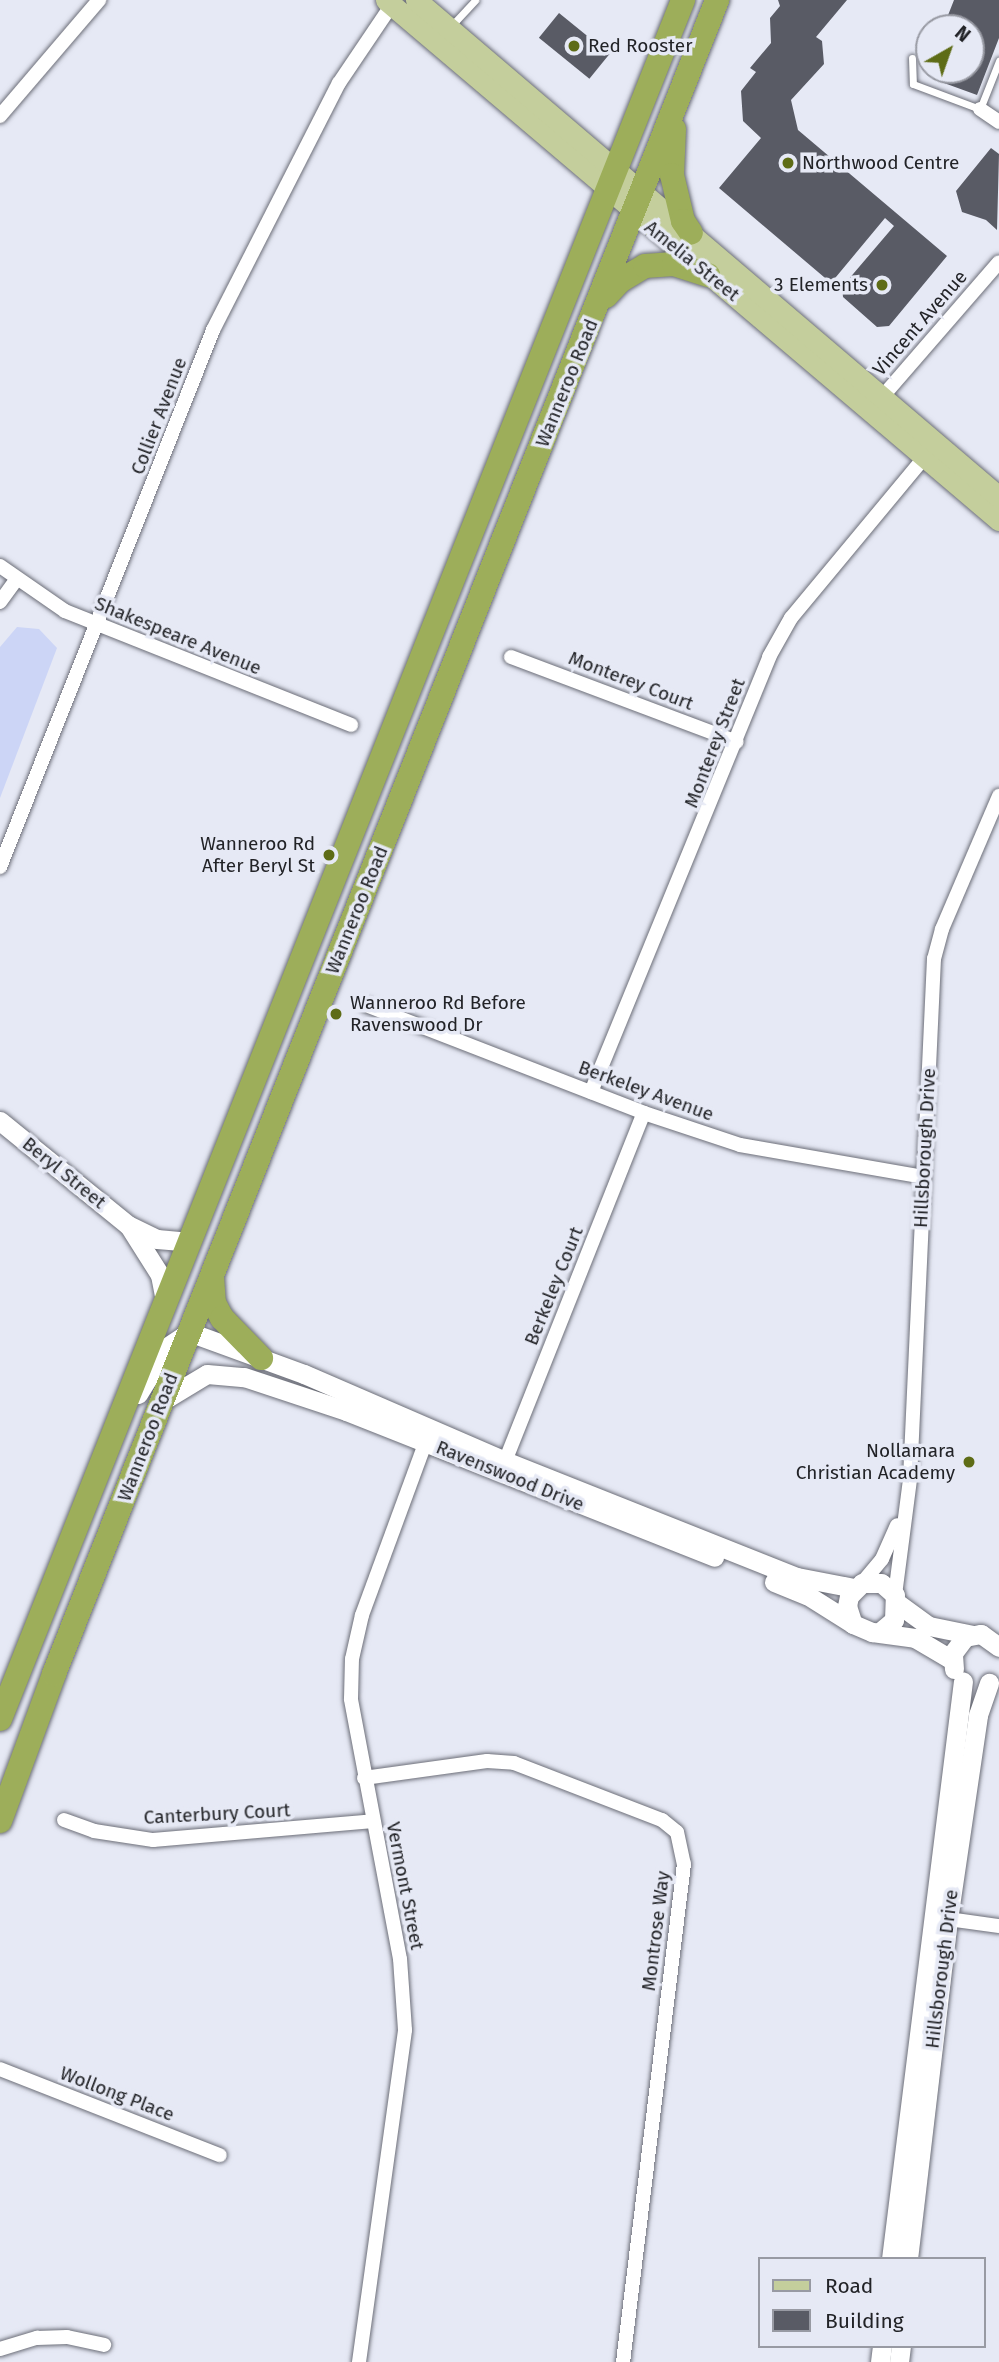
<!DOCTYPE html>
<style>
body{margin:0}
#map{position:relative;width:999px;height:2362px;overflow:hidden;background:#e6e9f5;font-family:"Fira Sans",sans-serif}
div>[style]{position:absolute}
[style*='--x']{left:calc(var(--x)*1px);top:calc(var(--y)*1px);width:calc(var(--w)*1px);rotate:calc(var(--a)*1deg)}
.green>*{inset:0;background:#ccd5f6}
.building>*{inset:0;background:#595b65;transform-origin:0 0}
.roads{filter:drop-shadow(0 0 2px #6c6e78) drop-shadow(0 0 2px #6c6e78)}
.lane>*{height:7px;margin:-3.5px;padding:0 3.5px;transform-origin:3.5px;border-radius:3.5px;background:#fff}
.street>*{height:14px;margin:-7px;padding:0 7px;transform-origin:7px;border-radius:7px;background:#fff}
.secondary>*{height:19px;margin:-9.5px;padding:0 9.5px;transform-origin:9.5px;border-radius:9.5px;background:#fff}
.primary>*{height:21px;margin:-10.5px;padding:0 10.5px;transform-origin:10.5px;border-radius:10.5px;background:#c4ce9c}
.highway>*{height:24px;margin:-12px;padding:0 12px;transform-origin:12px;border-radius:12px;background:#9dae5a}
.dots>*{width:19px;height:19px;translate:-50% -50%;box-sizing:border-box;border:4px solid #e6e9f5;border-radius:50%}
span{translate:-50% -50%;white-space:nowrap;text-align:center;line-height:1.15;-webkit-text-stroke:7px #e6e9f5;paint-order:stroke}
.poi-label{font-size:19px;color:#222327}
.left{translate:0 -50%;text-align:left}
.right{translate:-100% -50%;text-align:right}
.street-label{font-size:19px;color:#222327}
.legend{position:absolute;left:758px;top:2257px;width:228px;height:91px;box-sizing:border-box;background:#e6e9f5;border:2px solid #989aa3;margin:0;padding:9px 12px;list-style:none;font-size:21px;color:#222327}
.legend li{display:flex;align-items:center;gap:14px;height:35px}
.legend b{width:35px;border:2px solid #989aa3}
.north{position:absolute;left:915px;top:14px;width:70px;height:70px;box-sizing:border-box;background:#e6e9f5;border:2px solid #989aa3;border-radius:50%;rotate:40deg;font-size:19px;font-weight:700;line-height:28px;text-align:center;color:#222327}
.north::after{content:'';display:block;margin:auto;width:24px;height:32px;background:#5e6c16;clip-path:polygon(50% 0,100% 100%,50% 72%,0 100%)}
</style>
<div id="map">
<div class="green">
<i style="clip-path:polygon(17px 627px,39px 629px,57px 648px,0 798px,0 647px)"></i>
</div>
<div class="building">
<i style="clip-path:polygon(778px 0,847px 0,816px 37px,822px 41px,824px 64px,791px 100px,798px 130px,947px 256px,889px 326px,877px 327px,843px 297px,842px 287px,894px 226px,885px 218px,831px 283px,719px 188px,761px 138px,743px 121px,741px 91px,756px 72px,750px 68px,771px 43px,770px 18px,780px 6px)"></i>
<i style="clip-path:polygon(954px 0,999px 0,999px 38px,977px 95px,933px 79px,931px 70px,971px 70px,971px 28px,943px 28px)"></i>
<i style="left:559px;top:13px;width:65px;height:32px;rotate:39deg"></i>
<i style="clip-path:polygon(991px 148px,999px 154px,997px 230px,986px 220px,962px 212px,956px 191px)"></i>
</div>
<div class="roads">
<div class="lane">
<i style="--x:452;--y:25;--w:34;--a:-47"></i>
<i style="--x:912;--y:58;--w:26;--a:88"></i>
<i style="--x:913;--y:84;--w:72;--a:20.5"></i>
<i style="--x:980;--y:109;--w:52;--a:-68.4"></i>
</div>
<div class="street">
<i style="--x:980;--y:109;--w:23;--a:34"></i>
<i style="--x:0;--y:116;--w:153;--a:-49.5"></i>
<i style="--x:877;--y:403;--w:186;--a:-49.1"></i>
<i style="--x:0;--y:566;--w:79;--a:34.7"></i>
<i style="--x:65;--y:611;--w:308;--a:21.7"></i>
<i style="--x:0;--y:602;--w:27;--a:-54"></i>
<i style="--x:511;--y:657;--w:241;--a:20.6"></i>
<i style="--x:0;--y:867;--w:578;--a:-68.36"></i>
<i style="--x:213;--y:330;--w:277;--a:-63"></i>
<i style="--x:339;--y:83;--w:100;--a:-56"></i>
<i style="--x:366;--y:1005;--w:298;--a:21.2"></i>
<i style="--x:644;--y:1113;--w:101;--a:18.4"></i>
<i style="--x:740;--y:1145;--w:186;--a:9.9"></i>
<i style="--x:591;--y:1092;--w:470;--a:-67.7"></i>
<i style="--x:769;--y:657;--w:45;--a:-60.6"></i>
<i style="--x:791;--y:618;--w:214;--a:-50.3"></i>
<i style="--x:502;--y:1469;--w:383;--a:-68.3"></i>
<i style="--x:862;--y:1583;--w:31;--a:-50"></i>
<i style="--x:882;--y:1559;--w:37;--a:-66"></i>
<i style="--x:895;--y:1595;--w:117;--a:-82.6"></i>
<i style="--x:910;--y:1479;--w:521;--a:-87.36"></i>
<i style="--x:934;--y:959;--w:31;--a:-75"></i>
<i style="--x:942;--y:929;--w:145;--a:-66.8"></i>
<i style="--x:364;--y:1778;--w:124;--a:-7.9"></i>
<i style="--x:487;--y:1761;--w:27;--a:4"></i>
<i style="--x:514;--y:1763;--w:159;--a:21.1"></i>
<i style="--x:662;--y:1820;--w:19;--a:39"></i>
<i style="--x:677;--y:1832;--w:33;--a:78"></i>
<i style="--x:684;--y:1864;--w:502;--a:96.98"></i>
<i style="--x:64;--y:1820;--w:32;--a:20"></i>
<i style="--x:94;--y:1831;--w:60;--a:8.7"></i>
<i style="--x:153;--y:1840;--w:221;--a:-4.9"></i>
<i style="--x:941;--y:1918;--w:59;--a:7.9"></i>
<i style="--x:0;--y:2069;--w:236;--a:21.4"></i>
<i style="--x:0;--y:2349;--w:39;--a:-17"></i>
<i style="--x:37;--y:2338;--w:30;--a:-2"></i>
<i style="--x:67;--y:2337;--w:38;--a:12"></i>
<i style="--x:359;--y:2362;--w:335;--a:-82.1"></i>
<i style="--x:405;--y:2030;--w:71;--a:-94"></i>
<i style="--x:400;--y:1959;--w:265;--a:-100.7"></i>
<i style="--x:351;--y:1699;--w:40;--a:-88.6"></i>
<i style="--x:352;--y:1659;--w:45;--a:-77.2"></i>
<i style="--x:362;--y:1615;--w:191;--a:-69.8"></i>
</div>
<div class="secondary">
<i style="--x:0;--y:1121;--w:165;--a:39.1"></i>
<i style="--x:128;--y:1225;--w:32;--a:26"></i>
<i style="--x:157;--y:1239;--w:33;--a:5"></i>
<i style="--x:129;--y:1226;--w:58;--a:57.7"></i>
<i style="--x:160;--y:1275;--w:26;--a:79"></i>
<i style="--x:138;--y:1394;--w:55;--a:-58.3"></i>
<i style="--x:167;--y:1347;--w:27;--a:-34"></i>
<i style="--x:189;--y:1332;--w:122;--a:20.1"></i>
<i style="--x:304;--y:1374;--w:219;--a:23.4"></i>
<i style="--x:505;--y:1461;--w:314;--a:21.7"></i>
<i style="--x:797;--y:1577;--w:58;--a:10.9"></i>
<i style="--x:162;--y:1401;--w:52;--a:-31"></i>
<i style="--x:207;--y:1374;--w:37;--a:5"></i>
<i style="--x:244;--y:1377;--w:108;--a:18.4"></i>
<i style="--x:346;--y:1411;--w:396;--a:21.6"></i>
<i style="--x:774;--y:1582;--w:35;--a:22"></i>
<i style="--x:807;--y:1595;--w:54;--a:32.2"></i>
<i style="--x:897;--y:1603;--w:39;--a:36"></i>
<i style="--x:929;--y:1626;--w:45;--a:11.6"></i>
<i style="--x:881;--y:1631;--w:17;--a:-40"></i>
<i style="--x:894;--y:1620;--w:25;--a:-88"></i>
<i style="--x:895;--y:1595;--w:18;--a:-139"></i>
<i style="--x:881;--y:1583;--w:19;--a:180"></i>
<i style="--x:862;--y:1583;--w:18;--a:135"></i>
<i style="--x:849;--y:1596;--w:10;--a:101"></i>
<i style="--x:847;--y:1606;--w:19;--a:72"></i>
<i style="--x:853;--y:1624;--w:21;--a:23"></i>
<i style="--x:872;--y:1632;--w:43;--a:7.9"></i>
<i style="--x:915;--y:1638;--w:43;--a:30.7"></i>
<i style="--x:954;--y:1669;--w:16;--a:-94"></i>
<i style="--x:953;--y:1653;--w:20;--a:-53"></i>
<i style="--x:965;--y:1637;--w:16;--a:-11"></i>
<i style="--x:981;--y:1634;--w:22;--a:36"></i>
<i style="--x:891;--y:2259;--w:582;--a:-82.9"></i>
<i style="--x:908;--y:2259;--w:342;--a:-83.3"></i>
<i style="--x:948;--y:1919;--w:206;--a:-81.6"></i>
<i style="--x:978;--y:1715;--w:34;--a:-71"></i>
<i style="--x:880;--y:2362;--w:16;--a:-83"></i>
<i style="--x:899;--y:2362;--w:16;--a:-83"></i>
</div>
<div class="primary">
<i style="--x:386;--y:0;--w:804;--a:40.31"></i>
<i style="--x:416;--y:0;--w:766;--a:40.45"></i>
</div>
<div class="highway">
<i style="--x:674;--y:129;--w:46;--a:92.5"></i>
<i style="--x:672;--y:175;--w:47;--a:76.6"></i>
<i style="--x:683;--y:221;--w:14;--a:56"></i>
<i style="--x:606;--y:296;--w:21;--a:-47"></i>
<i style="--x:620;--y:281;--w:29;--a:-31"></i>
<i style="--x:645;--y:266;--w:29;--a:-4"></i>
<i style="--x:674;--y:264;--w:36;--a:18"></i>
<i style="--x:212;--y:1276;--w:27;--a:86"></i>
<i style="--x:214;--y:1303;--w:17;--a:62"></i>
<i style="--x:222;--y:1318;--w:56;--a:45.7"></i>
<i style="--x:0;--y:1719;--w:1850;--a:-68.33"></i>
<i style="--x:0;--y:1821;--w:157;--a:-69.8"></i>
<i style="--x:54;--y:1674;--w:1801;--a:-68.39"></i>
</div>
</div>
<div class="dots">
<i style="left:574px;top:46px;background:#5e6c16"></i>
<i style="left:788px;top:163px;background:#5e6c16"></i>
<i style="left:882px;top:285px;background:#5e6c16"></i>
<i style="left:329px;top:855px;background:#5e6c16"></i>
<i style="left:336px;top:1014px;background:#5e6c16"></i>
<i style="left:969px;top:1462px;background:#5e6c16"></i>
</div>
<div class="poi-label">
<span class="left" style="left:588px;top:46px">Red Rooster</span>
<span class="left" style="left:802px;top:163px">Northwood Centre</span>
<span class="right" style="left:868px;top:285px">3 Elements</span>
<span class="right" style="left:315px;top:855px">Wanneroo Rd<br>After Beryl St</span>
<span class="left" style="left:350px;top:1014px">Wanneroo Rd Before<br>Ravenswood Dr</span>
<span class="right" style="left:955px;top:1462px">Nollamara<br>Christian Academy</span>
</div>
<div class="street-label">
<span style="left:692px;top:261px;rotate:39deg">Amelia Street</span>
<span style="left:920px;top:323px;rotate:-49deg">Vincent Avenue</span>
<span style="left:567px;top:383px;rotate:-68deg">Wanneroo Road</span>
<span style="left:159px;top:416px;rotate:-69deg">Collier Avenue</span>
<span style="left:178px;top:636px;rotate:22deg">Shakespeare Avenue</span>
<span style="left:631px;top:681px;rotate:21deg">Monterey Court</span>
<span style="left:715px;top:743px;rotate:-69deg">Monterey Street</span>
<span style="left:357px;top:910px;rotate:-68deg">Wanneroo Road</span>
<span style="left:646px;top:1091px;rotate:20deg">Berkeley Avenue</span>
<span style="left:925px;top:1148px;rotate:-87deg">Hillsborough Drive</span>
<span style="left:64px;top:1173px;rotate:39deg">Beryl Street</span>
<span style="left:554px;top:1286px;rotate:-68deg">Berkeley Court</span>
<span style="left:148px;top:1437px;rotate:-69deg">Wanneroo Road</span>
<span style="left:510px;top:1476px;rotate:22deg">Ravenswood Drive</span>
<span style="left:217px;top:1814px;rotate:-3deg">Canterbury Court</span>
<span style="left:405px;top:1886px;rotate:79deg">Vermont Street</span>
<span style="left:656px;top:1931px;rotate:-83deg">Montrose Way</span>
<span style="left:942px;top:1969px;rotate:-83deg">Hillsborough Drive</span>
<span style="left:117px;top:2094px;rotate:21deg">Wollong Place</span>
</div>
<ul class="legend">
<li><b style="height:9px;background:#c4ce9c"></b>Road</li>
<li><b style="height:19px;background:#595b65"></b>Building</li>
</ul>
<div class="north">N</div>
</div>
